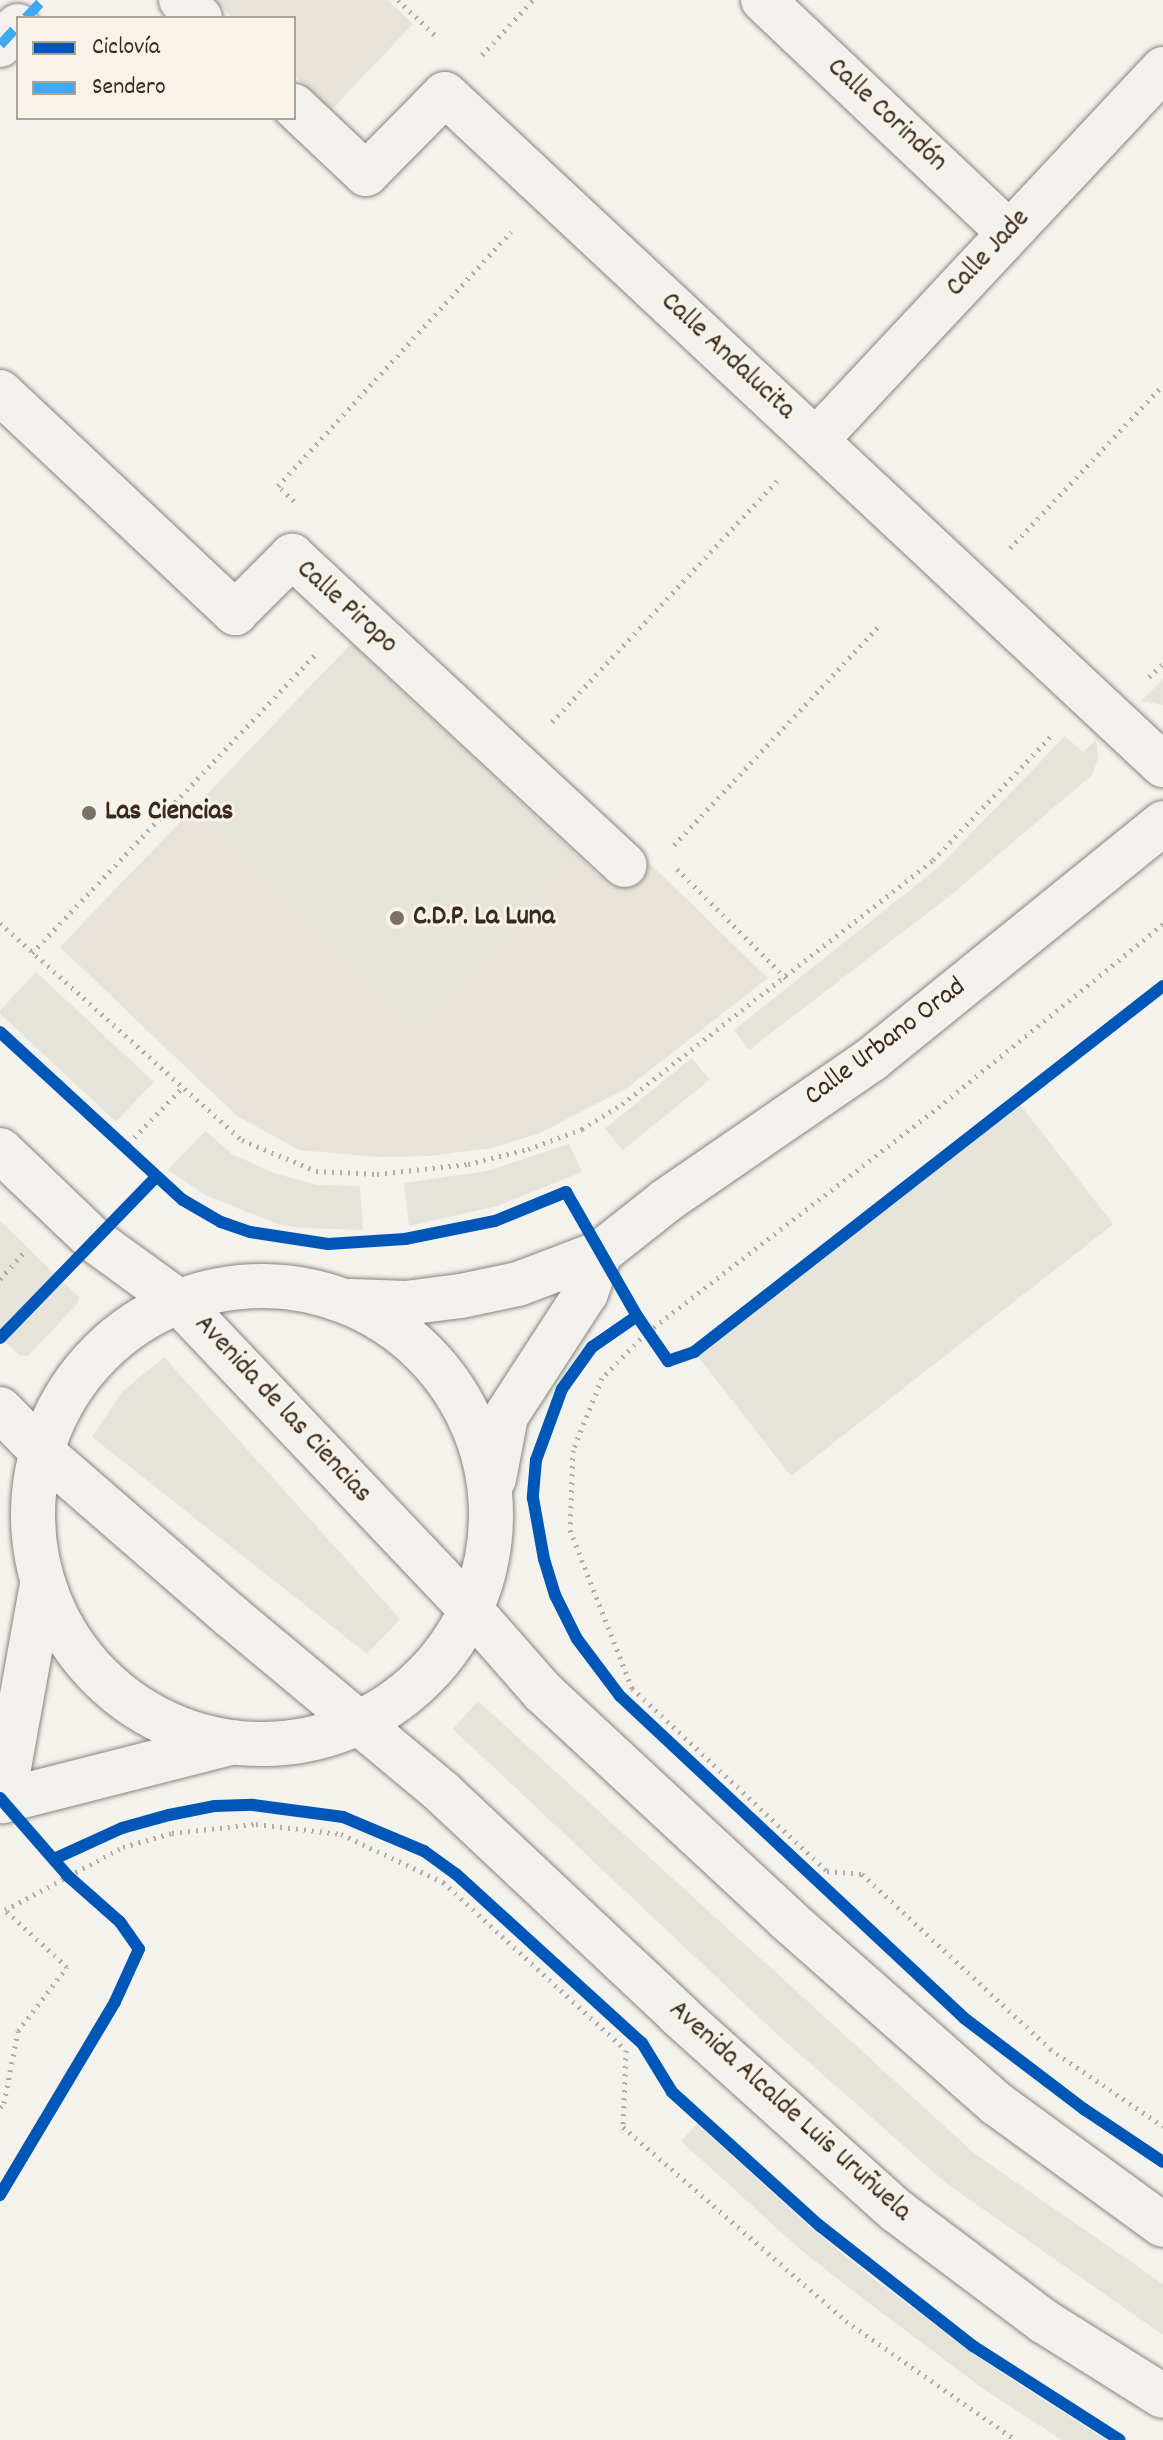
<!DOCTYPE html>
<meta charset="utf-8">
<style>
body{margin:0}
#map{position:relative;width:1163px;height:2440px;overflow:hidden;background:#f4f2ec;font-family:Dekko,sans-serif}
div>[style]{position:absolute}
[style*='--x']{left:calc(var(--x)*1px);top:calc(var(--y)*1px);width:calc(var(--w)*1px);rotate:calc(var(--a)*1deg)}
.built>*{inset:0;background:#e7e2da}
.green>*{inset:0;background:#e6e3da;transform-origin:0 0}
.path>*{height:5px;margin-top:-2.5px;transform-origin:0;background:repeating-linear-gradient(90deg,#b1aeaa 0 2px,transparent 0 8px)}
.roads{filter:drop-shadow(0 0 2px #898580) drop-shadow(0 0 2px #898580)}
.street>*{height:44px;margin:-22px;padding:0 22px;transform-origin:22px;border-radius:22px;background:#f2f1ed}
.secondary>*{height:44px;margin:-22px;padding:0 22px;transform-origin:22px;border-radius:22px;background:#f2f1ed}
.secondary>.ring{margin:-22px;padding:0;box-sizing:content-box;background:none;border:44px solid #f2f1ed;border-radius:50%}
.primary>*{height:44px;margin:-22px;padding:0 22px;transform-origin:22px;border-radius:22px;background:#f2f1ed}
.quiet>*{height:10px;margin-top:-5px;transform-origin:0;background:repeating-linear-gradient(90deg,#3fa9f5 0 20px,transparent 0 30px)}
.cycleway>*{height:12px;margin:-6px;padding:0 6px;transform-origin:6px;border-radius:6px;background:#0057b8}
.dots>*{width:22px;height:22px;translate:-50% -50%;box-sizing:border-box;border:4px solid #f7f3e8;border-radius:50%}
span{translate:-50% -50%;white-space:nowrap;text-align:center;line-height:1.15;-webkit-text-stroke:6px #f7f3e8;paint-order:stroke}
.street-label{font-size:28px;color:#3b2a1e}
.poi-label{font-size:28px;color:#3b2a1e;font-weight:700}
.left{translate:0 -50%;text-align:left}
.legend{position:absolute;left:16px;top:16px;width:280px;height:104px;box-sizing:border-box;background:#f7f3e8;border:2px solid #aca397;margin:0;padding:10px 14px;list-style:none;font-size:24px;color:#3b2a1e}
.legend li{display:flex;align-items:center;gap:16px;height:40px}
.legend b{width:40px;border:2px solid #aca397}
</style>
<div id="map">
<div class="built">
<i style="clip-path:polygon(214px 0,387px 0,413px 24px,331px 110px,294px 75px,294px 18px,233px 18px)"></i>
<i style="clip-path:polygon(351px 644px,612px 888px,643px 857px,768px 978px,627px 1088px,540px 1133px,492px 1148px,430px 1156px,379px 1157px,299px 1150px,237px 1116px,60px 947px)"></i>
</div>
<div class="green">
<i style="left:351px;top:644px;width:306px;height:229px;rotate:43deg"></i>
<i style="clip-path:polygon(1163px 679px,1163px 705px,1141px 701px)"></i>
<i style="clip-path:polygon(1065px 736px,1083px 752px,1096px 740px,1098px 758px,1092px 775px,951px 895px,749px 1050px,734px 1030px,939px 867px)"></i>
<i style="left:36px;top:972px;width:161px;height:55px;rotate:43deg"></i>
<i style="left:692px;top:1058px;width:28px;height:112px;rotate:51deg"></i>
<i style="left:1018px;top:1102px;width:155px;height:409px;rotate:52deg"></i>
<i style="clip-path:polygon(205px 1131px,232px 1154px,274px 1173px,317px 1185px,360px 1186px,363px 1230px,301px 1228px,277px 1224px,207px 1196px,168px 1170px)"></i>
<i style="clip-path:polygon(569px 1144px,582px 1172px,497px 1206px,409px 1226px,404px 1183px,487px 1171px)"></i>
<i style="clip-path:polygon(0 1221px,79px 1297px,78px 1303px,28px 1356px,19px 1355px,0 1337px)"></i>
<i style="clip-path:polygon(164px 1357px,400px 1619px,367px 1654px,92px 1437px,122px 1392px)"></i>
<i style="clip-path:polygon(478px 1701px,975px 2154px,1163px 2284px,1163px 2335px,946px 2183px,780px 2037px,453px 1729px)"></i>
<i style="clip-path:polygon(697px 2124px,813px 2230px,875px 2280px,989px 2365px,1106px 2440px,1062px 2440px,982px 2388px,866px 2301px,802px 2251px,681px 2141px)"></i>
</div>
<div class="path">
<i style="--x:398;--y:0;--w:55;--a:43.5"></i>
<i style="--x:482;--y:55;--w:75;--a:-47.2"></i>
<i style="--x:294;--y:501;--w:22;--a:-137"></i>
<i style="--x:278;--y:486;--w:345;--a:-47.5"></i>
<i style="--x:1010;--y:548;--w:224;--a:-46.8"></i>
<i style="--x:1149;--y:677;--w:19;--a:-43"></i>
<i style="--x:552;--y:722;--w:330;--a:-47"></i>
<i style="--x:674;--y:845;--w:303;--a:-46.9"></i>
<i style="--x:677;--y:869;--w:154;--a:45"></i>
<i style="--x:0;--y:923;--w:325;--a:41.9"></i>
<i style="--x:242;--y:1140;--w:80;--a:22.7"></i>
<i style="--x:316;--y:1171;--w:61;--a:2.8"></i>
<i style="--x:377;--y:1174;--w:92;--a:-6.3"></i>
<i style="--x:468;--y:1164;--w:62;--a:-14"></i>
<i style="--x:528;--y:1149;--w:58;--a:-20.3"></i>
<i style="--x:582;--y:1129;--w:47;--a:-32"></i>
<i style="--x:622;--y:1104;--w:395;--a:-38.1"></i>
<i style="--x:933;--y:860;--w:173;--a:-46.4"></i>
<i style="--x:1163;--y:924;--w:288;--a:140.8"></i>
<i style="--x:940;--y:1106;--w:371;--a:142.3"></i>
<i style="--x:646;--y:1333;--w:63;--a:134.4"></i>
<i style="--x:602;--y:1378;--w:78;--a:111.9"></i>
<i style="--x:573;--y:1450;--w:80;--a:92.1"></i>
<i style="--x:570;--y:1530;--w:170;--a:68.6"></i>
<i style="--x:632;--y:1688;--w:267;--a:43.2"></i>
<i style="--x:827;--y:1871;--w:35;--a:5"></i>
<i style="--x:862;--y:1874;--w:257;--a:42.9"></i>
<i style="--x:1050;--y:2049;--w:137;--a:34.3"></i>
<i style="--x:32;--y:953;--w:414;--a:-46.5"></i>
<i style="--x:123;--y:1149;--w:86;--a:-45.9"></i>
<i style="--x:0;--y:1279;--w:38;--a:-48"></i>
<i style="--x:0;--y:2107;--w:6;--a:-45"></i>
<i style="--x:4;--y:2103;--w:73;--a:-79"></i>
<i style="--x:18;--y:2031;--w:81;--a:-52.6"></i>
<i style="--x:67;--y:1967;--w:84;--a:-137.4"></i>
<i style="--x:5;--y:1910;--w:134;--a:-28.1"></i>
<i style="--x:123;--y:1847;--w:51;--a:-15.9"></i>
<i style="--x:172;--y:1833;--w:84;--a:-6.1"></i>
<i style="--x:256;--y:1824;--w:86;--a:6.7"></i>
<i style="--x:341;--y:1834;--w:113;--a:25.2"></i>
<i style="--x:443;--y:1882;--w:248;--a:42.6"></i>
<i style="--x:626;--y:2050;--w:77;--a:92.2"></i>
<i style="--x:623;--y:2127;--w:296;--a:41"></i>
<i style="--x:846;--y:2321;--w:208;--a:35"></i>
</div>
<div class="roads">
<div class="street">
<i style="--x:181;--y:0;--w:26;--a:43"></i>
<i style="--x:763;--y:0;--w:339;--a:43.4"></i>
<i style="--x:0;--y:45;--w:26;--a:-47"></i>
<i style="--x:294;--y:106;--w:99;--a:43.4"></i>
<i style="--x:366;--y:174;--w:112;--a:-45.4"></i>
<i style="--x:445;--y:94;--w:983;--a:43.06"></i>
<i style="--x:0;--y:392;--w:323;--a:43.2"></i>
<i style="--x:235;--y:613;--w:81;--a:-45"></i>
<i style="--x:292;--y:556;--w:454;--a:42.9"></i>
<i style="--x:816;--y:440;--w:508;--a:-46.91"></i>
<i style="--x:3;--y:1801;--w:238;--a:-14.3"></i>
<i style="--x:3;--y:1801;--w:219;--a:-79.8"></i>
</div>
<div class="secondary">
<i class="ring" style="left:33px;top:1286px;width:414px;height:414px"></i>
<i style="--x:351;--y:1301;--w:55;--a:2.1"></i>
<i style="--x:406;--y:1303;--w:55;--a:-7.3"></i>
<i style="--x:461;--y:1296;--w:58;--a:-11.9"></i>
<i style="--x:518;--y:1284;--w:88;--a:-20.7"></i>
<i style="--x:600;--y:1253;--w:85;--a:-38.3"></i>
<i style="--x:667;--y:1200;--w:249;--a:-34.5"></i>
<i style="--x:872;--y:1059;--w:375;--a:-39"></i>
<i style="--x:494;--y:1479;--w:64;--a:-79.2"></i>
<i style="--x:506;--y:1416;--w:147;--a:-57"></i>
<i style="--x:586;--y:1293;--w:42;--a:-70.7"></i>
</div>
<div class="primary">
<i style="--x:0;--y:1150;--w:130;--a:43.8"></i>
<i style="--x:94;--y:1240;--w:104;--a:36"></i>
<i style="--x:178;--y:1301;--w:424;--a:46.5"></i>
<i style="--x:470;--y:1609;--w:111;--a:48.7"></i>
<i style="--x:543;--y:1692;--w:333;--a:42.9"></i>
<i style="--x:787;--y:1919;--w:280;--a:41.4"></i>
<i style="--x:997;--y:2104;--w:205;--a:36.1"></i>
<i style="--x:0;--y:1409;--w:59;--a:45.7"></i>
<i style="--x:41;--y:1451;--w:253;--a:41"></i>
<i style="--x:232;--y:1617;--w:275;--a:39.8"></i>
<i style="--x:443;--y:1793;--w:324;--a:43.2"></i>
<i style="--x:679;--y:2015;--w:293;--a:42"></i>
<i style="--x:897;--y:2211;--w:185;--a:36.9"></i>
<i style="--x:1045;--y:2322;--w:139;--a:32.1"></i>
</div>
</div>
<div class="quiet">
<i style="--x:26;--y:18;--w:25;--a:-47"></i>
<i style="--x:0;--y:45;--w:26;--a:-47"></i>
</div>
<div class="cycleway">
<i style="--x:0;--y:1032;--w:248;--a:42.6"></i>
<i style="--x:183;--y:1200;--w:44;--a:30.1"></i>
<i style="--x:221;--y:1222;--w:31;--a:19"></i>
<i style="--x:250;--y:1232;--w:79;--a:8.7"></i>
<i style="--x:328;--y:1244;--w:77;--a:-3.7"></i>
<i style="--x:405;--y:1239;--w:92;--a:-11.3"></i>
<i style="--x:495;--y:1221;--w:77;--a:-22.2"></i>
<i style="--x:566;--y:1192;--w:143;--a:60.2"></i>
<i style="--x:637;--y:1316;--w:55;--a:145.4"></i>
<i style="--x:592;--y:1347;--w:52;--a:125.5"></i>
<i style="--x:562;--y:1389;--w:76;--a:110.1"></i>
<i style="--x:536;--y:1460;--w:38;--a:95"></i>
<i style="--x:533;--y:1498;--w:62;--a:79.8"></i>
<i style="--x:544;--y:1559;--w:38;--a:73"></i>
<i style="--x:555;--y:1595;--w:49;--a:63.4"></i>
<i style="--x:577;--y:1639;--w:71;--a:53"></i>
<i style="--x:620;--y:1696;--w:471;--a:43.1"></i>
<i style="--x:964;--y:2018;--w:151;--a:37.2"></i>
<i style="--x:1084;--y:2109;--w:95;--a:33.9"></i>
<i style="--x:637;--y:1316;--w:55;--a:55.4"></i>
<i style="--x:668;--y:1361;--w:28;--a:-19"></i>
<i style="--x:694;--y:1352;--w:595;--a:-37.97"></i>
<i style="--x:0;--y:1338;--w:223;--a:-45.9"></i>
<i style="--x:0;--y:1798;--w:105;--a:48.9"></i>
<i style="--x:69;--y:1877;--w:68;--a:41.4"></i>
<i style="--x:120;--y:1922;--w:33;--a:55"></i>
<i style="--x:139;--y:1949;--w:58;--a:114.4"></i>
<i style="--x:115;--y:2002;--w:225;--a:120.8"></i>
<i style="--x:54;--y:1859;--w:75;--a:-24.5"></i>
<i style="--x:122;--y:1828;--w:49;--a:-15.5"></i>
<i style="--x:169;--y:1815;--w:47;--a:-11.1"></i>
<i style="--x:215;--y:1806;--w:38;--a:-2"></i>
<i style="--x:253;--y:1805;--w:91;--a:7.6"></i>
<i style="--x:343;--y:1817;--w:88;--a:22.8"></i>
<i style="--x:424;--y:1851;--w:39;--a:36"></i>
<i style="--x:456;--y:1874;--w:251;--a:42.3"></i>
<i style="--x:642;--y:2043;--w:57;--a:58.5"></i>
<i style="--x:672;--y:2092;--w:200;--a:42.2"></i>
<i style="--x:820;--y:2226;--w:194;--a:38.1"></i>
<i style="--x:973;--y:2346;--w:174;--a:32.6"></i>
</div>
<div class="dots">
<i style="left:89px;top:813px;background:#7c7066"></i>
<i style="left:397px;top:918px;background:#7c7066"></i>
</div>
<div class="street-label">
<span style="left:886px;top:116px;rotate:43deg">Calle Corindón</span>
<span style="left:989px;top:254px;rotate:-47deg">Calle Jade</span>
<span style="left:727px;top:357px;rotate:43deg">Calle Andalucita</span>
<span style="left:346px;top:608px;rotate:42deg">Calle Piropo</span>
<span style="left:886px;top:1043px;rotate:-37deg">Calle Urbano Orad</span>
<span style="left:282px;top:1410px;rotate:47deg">Avenida de las Ciencias</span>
<span style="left:789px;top:2112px;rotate:42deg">Avenida Alcalde Luis Uruñuela</span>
</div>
<div class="poi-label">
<span class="left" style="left:105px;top:813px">Las Ciencias</span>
<span class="left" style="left:413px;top:918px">C.D.P. La Luna</span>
</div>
<ul class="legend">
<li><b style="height:10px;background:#0057b8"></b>Ciclovía</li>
<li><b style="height:10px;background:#3fa9f5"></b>Sendero</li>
</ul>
</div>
